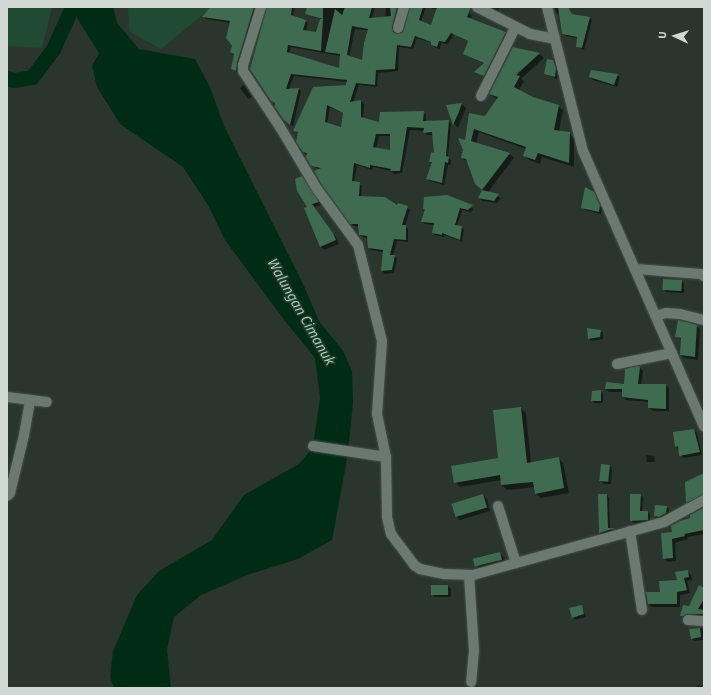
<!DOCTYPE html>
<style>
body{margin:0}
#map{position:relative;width:711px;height:695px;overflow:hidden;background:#2a352e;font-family:"Source Sans 3",sans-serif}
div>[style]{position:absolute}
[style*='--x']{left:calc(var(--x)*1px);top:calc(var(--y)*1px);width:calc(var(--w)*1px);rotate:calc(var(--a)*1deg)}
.green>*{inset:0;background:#214a33}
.water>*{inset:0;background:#002c16}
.shadow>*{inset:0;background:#0007}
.river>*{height:15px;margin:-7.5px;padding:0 7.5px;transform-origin:7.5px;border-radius:7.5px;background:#002c16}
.building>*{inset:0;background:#3f6b51;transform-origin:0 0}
.roads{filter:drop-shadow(0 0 1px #47514b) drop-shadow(0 0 1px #47514b)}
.minor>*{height:10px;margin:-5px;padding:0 5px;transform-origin:5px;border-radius:5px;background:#6c7971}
span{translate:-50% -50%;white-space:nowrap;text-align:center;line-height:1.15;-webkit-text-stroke:3px #2a352e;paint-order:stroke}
.water-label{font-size:15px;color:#96ddb2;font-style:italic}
.frame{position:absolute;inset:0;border:8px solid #d1d8d3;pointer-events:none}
.north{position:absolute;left:655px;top:16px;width:40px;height:40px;-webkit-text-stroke:3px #2a352e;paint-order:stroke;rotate:274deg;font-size:11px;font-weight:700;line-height:16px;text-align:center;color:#d1d8d3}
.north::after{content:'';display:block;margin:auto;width:14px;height:18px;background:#d1d8d3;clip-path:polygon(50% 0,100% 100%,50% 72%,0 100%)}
</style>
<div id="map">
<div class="green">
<i style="clip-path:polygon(7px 7px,52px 7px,42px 48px,7px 46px)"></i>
<i style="clip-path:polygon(128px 7px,212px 7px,161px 49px,129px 31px)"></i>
</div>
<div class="water">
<i style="clip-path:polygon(74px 7px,113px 7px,117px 23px,139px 49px,195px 59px,210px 87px,224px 126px,304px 286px,319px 321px,343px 351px,352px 371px,353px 402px,348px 453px,332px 540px,298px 559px,250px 574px,201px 595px,174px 617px,167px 650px,171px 688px,114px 688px,110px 677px,113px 651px,137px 595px,159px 571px,212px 540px,244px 495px,299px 464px,313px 447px,320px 398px,315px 358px,285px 321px,225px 240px,208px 205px,183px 167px,120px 124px,97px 87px,92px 66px,99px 53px,77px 18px)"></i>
</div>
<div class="shadow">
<i style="clip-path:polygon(217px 7px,258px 7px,239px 73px,232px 69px,234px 55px,232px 52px,233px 46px,231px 23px,206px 19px,204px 17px)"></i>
<i style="clip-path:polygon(evenodd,268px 7px,295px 7px,293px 16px,308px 23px,306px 31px,317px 33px,321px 19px,306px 13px,308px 7px,375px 7px,372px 18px,385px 18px,386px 7px,401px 7px,394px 30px,395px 35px,403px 34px,405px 30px,411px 7px,426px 7px,421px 22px,432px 27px,437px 10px,428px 7px,456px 7px,469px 13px,472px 16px,470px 19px,508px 35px,487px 78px,476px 72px,485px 64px,464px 53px,469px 42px,454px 34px,448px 44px,441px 43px,440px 49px,434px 47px,432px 43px,417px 38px,413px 49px,399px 47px,398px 71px,378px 73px,377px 87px,359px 85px,353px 102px,361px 101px,364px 104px,363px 118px,380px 123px,423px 112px,426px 115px,426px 122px,448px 121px,451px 124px,448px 157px,451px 160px,451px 165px,448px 165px,444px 185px,430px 181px,427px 179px,433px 164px,430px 162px,435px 154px,433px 135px,427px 135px,425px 131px,410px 130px,402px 173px,394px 174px,391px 171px,373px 167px,372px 170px,357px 165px,354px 182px,362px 186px,361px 197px,398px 207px,407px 207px,410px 210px,405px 226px,408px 229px,408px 242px,397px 241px,393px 256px,397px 258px,394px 273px,385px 274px,382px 271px,384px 252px,371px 250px,369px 248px,368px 238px,363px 237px,360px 235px,359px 226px,354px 226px,351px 223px,321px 170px,311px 165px,307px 155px,303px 152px,299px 134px,295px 131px,347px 86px,348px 82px,294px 76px,289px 89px,299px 89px,301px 91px,293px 126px,287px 122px,276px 104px,271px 100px,268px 7px,355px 29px,369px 30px,362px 61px,349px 57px,355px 29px,268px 7px,291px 47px,341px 56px,339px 69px,289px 54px,291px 47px,268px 7px,330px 107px,344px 114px,342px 129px,327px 124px,330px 107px,268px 7px,379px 136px,391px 136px,391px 152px,376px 149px,379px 136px)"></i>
<i style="clip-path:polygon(490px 7px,499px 7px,498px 11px)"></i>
<i style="clip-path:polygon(554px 7px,568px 7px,572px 15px,590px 18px,592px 20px,584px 50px,577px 47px,577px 38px,566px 36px,563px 34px,560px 13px,558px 14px,556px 12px)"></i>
<i style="clip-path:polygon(513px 48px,539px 54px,544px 58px,521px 79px,524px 81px,519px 90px,533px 98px,558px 106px,563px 110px,559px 131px,569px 133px,574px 138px,574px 167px,542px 157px,540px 164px,529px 160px,524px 155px,526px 149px,479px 132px,476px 144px,510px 154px,514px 158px,488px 192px,501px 198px,497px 203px,482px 201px,480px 198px,483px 191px,476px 184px,468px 162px,462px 158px,470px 114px,486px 117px,498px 100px,490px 94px)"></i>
<i style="clip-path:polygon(553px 61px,556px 63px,558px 71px,557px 79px,546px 74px)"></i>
<i style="clip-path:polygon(617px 75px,620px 77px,617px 87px,593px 80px,590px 77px)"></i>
<i style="clip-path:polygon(244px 85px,252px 97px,248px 99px,246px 96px,240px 88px)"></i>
<i style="clip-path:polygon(462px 104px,466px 108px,458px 128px,454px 124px,448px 106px)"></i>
<i style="clip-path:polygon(305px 181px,321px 205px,314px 207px,336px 237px,339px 244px,324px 250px,321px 247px,305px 209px,309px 208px)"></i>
<i style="clip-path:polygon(593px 193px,602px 209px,601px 214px,585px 210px,582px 208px)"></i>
<i style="clip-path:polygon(446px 196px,474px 209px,471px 212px,462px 210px,457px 226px,464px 229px,462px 242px,445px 235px,444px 237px,435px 235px,433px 232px,434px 225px,425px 224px,422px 222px,426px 210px,424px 208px)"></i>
<i style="clip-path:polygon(682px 281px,684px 284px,684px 293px,666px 292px,664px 290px)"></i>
<i style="clip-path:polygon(696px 326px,700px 329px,698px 360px,684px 358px,681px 355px,682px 340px,677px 337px)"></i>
<i style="clip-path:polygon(600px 331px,603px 333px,603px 339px,591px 341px,589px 339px)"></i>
<i style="clip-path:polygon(640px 368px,643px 371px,641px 385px,666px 385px,669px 389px,669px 411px,653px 411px,649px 408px,649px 402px,626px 400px,623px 397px,623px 392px,609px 392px,606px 389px,607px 383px,625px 385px)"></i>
<i style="clip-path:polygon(600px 391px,603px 393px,603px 403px,595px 403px,592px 401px)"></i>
<i style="clip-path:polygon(521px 408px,526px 414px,531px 463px,558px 458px,563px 463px,569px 493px,541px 498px,536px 493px,535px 487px,507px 490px,502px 485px,501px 480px,460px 487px,455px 482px,499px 459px)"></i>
<i style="clip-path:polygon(694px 430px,697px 433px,702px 455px,683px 458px,676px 446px)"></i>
<i style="clip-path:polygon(646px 455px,654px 456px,655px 462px,647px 462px)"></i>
<i style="clip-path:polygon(609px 466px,612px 468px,611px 484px,604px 484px,601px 481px)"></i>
<i style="clip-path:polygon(704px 475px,704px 498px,690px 505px,687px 502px)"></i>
<i style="clip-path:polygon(483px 495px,487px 499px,490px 511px,460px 520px,456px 516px,453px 504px)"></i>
<i style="clip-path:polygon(599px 495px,607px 495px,609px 498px,610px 529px,616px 532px,602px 535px,600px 533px)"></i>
<i style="clip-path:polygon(640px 495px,643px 497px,642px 512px,647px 512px,650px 514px,650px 522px,634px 523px,631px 521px)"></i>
<i style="clip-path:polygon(666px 507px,669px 509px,669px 516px,657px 519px,655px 516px)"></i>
<i style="clip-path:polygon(704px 509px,704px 534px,687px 537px,688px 539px,675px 543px,676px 561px,668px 562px,664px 559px,673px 533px,691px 519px,691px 516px)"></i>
<i style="clip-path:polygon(499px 553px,504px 557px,506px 564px,481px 571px,477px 567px)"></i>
<i style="clip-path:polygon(687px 571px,691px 575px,692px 580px,687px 581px,690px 593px,680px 595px,680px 607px,652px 607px,649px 604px,678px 581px)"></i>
<i style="clip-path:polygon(448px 586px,451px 589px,451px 597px,435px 597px,432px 594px)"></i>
<i style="clip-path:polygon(704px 595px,704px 616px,686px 618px,681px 615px)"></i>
<i style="clip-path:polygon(582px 606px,586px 617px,575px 620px,573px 617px)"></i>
<i style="clip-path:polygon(701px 628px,704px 631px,704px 640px,694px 641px,692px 638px,690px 630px)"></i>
<i style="clip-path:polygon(698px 685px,704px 687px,704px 688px,697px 688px)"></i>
</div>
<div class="river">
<i style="--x:7;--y:78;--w:7;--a:16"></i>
<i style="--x:14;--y:80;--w:18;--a:-9"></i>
<i style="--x:32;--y:77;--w:35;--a:-53"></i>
<i style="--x:53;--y:49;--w:46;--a:-65.7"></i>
</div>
<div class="building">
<i style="clip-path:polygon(210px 7px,254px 7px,237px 63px,236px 71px,231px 69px,234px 54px,230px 52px,232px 46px,226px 38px,230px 21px,202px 17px)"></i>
<i style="clip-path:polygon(evenodd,267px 7px,292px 7px,291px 15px,306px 20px,303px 30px,316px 32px,320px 19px,323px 19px,321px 51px,288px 45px,287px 52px,339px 68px,340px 54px,325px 52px,335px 9px,342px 15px,345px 7px,372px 7px,369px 18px,391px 16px,390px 7px,397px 7px,392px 27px,393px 32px,397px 34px,402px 33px,404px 30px,410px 7px,423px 7px,419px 20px,431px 25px,437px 7px,471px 7px,467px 17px,506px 32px,484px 76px,474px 72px,484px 63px,463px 54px,468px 41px,451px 33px,445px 42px,439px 41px,437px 47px,431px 45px,431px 42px,415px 36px,411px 47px,397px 45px,395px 69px,376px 70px,375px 85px,356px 83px,350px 102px,361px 100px,361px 117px,379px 122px,380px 112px,424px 111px,423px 121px,449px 120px,446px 156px,449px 157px,448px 163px,445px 162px,442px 183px,426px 179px,432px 162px,429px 162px,431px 152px,434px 153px,432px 132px,423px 133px,424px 128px,407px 127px,400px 171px,390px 171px,391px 169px,370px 165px,370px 168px,354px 163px,352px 181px,360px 182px,359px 196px,385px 197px,397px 205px,398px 203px,408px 206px,402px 225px,406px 225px,406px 240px,394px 239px,390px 255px,395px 255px,392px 270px,381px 271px,383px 250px,368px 248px,367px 236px,359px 235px,358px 224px,350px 224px,322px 185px,314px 171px,321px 168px,311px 166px,306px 157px,307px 153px,303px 152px,296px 142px,298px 132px,293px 131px,313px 87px,346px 85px,347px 80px,291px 74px,286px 89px,299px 88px,290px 125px,283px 119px,275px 107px,275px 103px,271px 101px,250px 69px,267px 7px,352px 26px,368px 29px,364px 43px,362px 60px,347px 55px,352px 26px,267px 7px,327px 105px,343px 113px,341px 127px,325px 122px,327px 105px,267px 7px,376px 134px,390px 134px,390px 150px,373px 147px,376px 134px)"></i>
<i style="clip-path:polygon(307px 7px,323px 7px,323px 19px,305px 14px)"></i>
<i style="clip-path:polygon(558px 7px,568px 7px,572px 14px,590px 17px,582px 48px,576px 47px,577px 37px,562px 34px)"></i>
<i style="clip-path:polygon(513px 47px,540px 53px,516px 75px,520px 76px,514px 87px,533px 97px,559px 105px,554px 130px,570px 132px,569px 163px,538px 153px,535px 160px,523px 156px,526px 147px,474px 129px,471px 141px,510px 153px,482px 190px,475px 184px,466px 159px,461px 158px,463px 150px,458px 138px,465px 140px,469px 113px,485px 116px,498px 97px,489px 94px)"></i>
<i style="clip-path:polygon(547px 59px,553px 60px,556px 68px,555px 77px,544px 74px)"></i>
<i style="clip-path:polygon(591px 70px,618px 74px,614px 85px,589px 77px)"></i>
<i style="clip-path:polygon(462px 103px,458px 114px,453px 125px,446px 105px)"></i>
<i style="clip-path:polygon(302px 176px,319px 202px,312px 204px,333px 233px,336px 240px,320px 247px,304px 208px,307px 207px,297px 191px,295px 179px)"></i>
<i style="clip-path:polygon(585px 187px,594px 192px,600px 205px,599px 212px,581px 208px)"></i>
<i style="clip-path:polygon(482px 190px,499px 194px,494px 201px,478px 198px)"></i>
<i style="clip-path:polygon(447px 195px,473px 205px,468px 210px,460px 208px,455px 225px,462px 226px,460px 240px,442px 233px,442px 235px,432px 233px,434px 223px,421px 222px,425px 209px,423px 209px,424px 197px)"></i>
<i style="left:663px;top:279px;width:19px;height:11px;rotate:3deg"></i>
<i style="clip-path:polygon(678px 320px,697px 325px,695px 357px,680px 355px,681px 338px,675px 337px)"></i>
<i style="clip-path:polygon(587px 328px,601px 330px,600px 337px,588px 339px)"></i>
<i style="clip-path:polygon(638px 366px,640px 367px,638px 384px,666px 384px,666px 409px,648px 408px,648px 400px,622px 397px,622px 389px,605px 389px,606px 382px,624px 384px,625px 369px)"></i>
<i style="clip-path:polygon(601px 390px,601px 401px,591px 401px,592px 391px)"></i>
<i style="clip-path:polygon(521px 407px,527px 463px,559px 457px,564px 488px,535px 494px,533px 482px,501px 485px,500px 475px,454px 483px,451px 466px,498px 458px,493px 410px)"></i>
<i style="clip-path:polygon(694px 429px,700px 452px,679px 456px,678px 446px,675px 447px,673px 432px)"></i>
<i style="left:601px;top:464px;width:9px;height:17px;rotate:6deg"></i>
<i style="clip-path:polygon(704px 473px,704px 494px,686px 503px,685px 482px)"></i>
<i style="left:483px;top:494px;width:14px;height:33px;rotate:73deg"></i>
<i style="clip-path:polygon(598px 494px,607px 494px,608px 528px,615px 528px,599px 533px)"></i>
<i style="clip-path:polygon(630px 494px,641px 494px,640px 511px,648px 511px,648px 520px,630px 521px)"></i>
<i style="clip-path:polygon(655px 505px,667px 506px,666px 513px,659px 517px,654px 516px)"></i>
<i style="clip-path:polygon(703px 508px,704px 530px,684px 534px,685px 536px,672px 539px,673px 558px,663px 559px,661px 533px,672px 532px,671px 526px,680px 521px,690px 518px,690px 515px)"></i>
<i style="left:500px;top:552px;width:8px;height:28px;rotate:76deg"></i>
<i style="clip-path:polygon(688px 570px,689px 577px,684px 578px,687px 590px,677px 592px,677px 604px,648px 604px,646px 592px,660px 592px,659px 581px,677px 580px,675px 572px)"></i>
<i style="left:431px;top:585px;width:17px;height:10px"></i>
<i style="clip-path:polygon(699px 585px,704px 588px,704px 599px,698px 609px,704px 610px,703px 614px,688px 614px,683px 616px,680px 616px,683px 605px,689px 606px)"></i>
<i style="clip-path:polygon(582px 605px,584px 614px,572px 618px,569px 608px)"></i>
<i style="clip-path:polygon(700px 628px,701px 637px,691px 639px,689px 629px)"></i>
</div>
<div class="roads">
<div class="minor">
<i style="--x:261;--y:7;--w:61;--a:107.2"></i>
<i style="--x:243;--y:65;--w:6;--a:90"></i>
<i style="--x:243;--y:71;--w:67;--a:56.5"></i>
<i style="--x:280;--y:127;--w:72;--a:59.2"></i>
<i style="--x:317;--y:189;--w:69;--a:53.8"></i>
<i style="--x:358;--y:245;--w:99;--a:76"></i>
<i style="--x:382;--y:341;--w:73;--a:93.9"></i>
<i style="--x:377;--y:414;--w:44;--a:78.2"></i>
<i style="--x:386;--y:457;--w:60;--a:89"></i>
<i style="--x:387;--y:517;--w:17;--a:77"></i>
<i style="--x:391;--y:534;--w:39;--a:53"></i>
<i style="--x:414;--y:565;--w:7;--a:34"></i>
<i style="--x:420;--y:569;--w:25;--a:12"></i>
<i style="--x:444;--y:574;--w:29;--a:2"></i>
<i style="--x:473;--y:575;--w:198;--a:-15.5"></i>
<i style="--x:664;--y:522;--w:46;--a:-28.8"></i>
<i style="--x:477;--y:7;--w:59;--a:27"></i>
<i style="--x:530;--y:34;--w:25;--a:11"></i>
<i style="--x:547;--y:7;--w:148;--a:76"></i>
<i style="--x:583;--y:151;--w:301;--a:66.3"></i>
<i style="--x:398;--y:28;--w:22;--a:-74"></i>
<i style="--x:481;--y:96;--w:76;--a:-63.4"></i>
<i style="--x:636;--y:269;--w:65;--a:4.4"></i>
<i style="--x:701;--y:274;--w:4;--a:34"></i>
<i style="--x:656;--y:316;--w:10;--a:-17"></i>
<i style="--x:666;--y:313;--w:14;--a:4"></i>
<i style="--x:680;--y:314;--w:25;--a:14"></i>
<i style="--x:617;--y:364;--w:56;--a:-11.3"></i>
<i style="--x:7;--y:397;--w:40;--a:7.1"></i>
<i style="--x:313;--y:446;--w:74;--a:8.6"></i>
<i style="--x:7;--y:496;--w:4;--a:-45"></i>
<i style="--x:10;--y:493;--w:60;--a:-76.4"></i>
<i style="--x:24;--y:435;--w:35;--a:-80"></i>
<i style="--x:498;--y:506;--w:60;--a:72.5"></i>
<i style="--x:630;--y:531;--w:80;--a:81.4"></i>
<i style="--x:469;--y:575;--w:75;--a:86.2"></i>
<i style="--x:474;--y:650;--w:32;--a:95"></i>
<i style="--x:688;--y:620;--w:16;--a:4"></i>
</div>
</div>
<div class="water-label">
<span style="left:301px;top:312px;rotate:60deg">Walungan Cimanuk</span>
</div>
<div class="frame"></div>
<div class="north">U</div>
</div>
